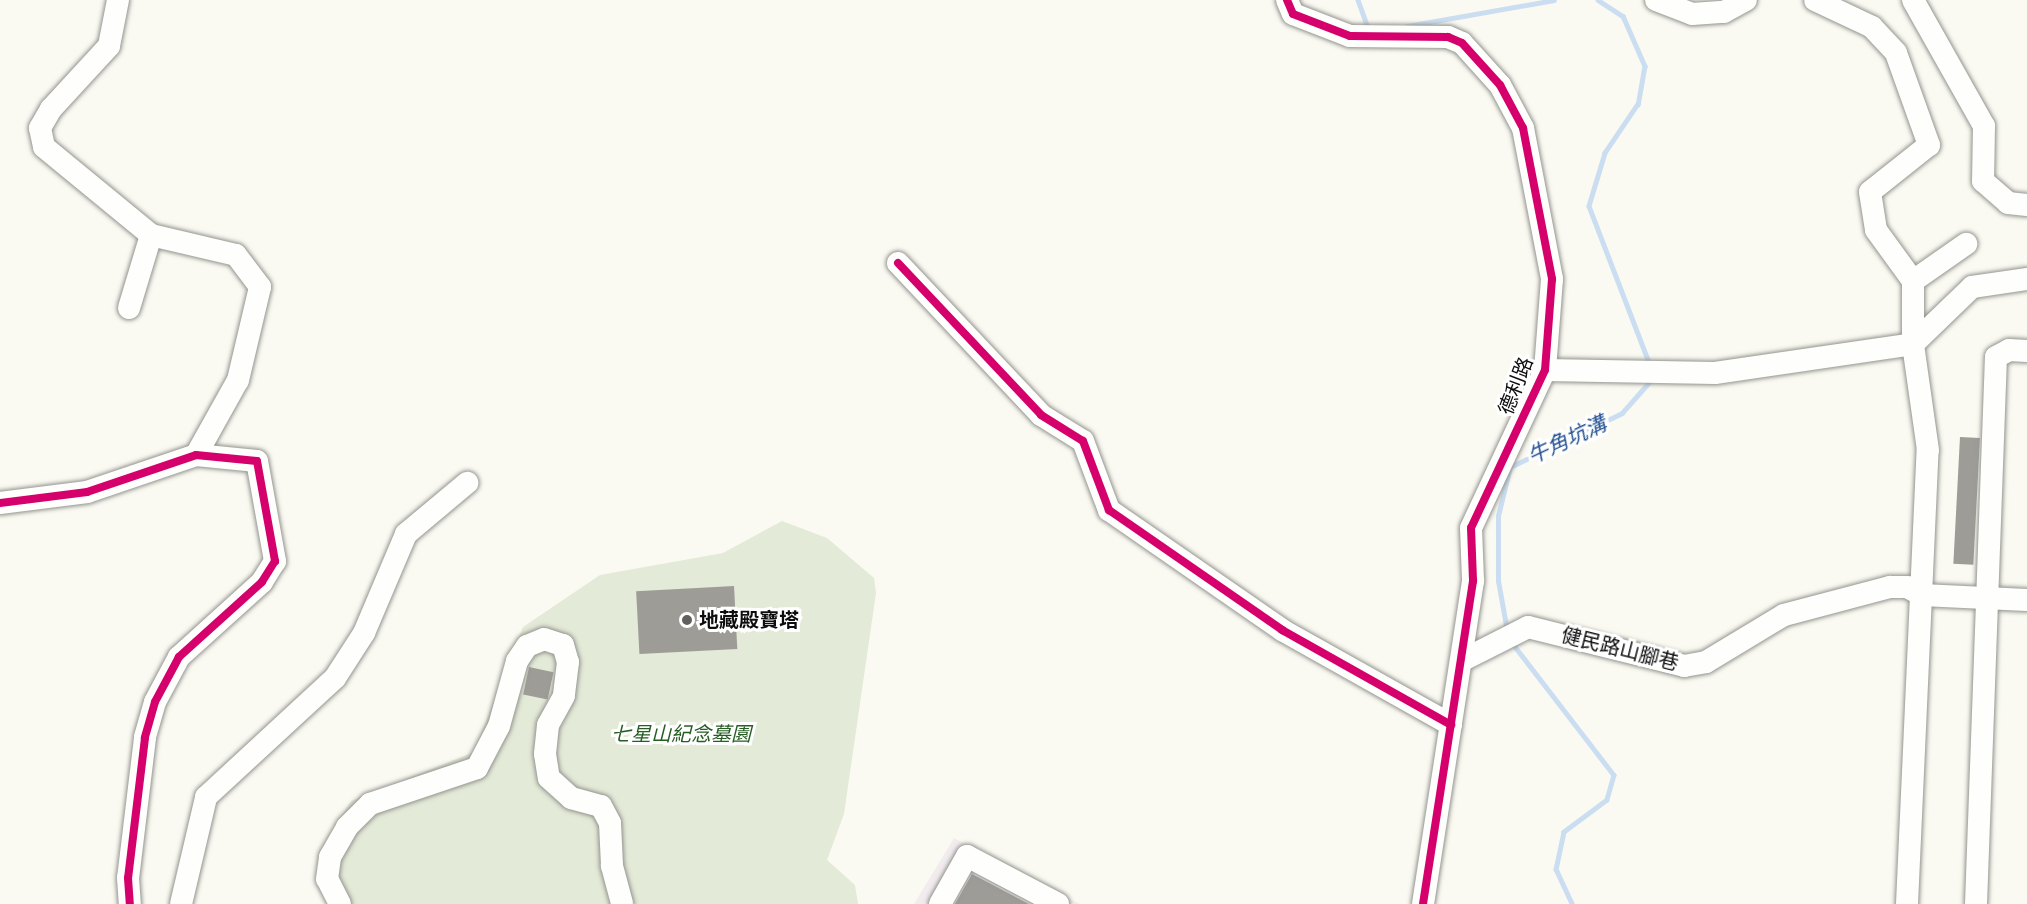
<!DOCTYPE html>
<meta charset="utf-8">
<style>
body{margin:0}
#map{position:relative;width:2027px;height:904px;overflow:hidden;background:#fafaf2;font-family:Bitter,"Noto Sans TC",serif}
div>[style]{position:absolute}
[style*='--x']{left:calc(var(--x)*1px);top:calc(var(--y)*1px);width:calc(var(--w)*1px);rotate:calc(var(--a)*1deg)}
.industrial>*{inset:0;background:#f2ecee}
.cemetery>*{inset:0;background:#e3ead7}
.stream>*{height:4.5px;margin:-2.25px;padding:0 2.25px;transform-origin:2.25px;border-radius:2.25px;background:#cbdef1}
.building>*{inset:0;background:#9d9c97;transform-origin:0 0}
.roads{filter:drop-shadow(0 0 2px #949490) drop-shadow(0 0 2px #949490)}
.minor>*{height:22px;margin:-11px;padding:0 11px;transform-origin:11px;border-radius:11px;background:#fefefd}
.cycleway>*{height:8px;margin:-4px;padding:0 4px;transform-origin:4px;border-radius:4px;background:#d6006c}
.dots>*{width:16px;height:16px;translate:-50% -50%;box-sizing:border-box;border:3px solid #fff;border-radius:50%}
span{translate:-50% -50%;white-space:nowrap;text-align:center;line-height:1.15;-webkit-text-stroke:6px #fff;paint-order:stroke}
.street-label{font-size:20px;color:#0d0d0d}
.poi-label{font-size:20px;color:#0d0d0d;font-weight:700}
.left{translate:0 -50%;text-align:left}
.park-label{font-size:20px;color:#265e23;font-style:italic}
.water-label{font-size:21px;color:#225092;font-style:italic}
</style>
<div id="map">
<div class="industrial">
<i style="clip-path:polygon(954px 838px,1080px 904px,914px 904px)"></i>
</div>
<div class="cemetery">
<i style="clip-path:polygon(782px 521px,827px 538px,874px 578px,876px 593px,844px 814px,827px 860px,855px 885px,858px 904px,330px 904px,321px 850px,351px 801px,474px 752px,523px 627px,600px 575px,723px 553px)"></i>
</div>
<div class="stream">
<i style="--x:1358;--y:0;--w:29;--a:70"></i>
<i style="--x:1598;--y:0;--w:30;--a:33"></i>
<i style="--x:1623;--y:16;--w:55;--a:66.3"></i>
<i style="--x:1645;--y:66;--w:39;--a:100"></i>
<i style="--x:1638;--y:104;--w:59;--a:124"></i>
<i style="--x:1605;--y:153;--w:55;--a:106.8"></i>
<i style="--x:1589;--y:206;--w:170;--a:69"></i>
<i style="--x:1407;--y:26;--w:149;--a:-10"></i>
<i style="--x:1507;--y:631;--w:51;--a:-100.2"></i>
<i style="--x:1498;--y:581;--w:65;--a:-90"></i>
<i style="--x:1498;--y:516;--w:50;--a:-76.2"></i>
<i style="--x:1510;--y:467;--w:124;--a:-25.7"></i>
<i style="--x:1622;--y:413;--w:44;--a:-48.7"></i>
<i style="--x:1513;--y:644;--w:165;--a:52.4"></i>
<i style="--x:1614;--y:775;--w:26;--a:106"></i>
<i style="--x:1607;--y:800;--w:54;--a:143.3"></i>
<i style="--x:1564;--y:832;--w:38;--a:102"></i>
<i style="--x:1556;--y:869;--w:38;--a:65"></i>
</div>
<div class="building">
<i style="left:1960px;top:437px;width:20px;height:127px;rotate:3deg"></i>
<i style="left:734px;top:586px;width:63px;height:98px;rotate:87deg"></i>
<i style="left:529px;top:667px;width:25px;height:28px;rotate:12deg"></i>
<i style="clip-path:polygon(972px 874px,1029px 904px,955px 904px)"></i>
</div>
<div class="roads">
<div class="minor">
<i style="--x:118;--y:0;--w:47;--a:101.1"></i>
<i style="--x:109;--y:46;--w:86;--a:132.6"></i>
<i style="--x:51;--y:109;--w:22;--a:120"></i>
<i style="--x:40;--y:128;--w:19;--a:78"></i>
<i style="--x:44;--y:147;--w:139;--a:39.4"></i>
<i style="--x:151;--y:235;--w:87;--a:13.2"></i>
<i style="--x:236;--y:255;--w:40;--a:53"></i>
<i style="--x:260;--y:287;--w:96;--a:103.3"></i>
<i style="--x:238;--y:380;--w:86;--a:119.2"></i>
<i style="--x:1287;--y:0;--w:15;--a:67"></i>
<i style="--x:1293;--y:14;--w:61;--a:21.1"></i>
<i style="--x:1350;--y:36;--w:98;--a:0.6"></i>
<i style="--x:1448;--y:37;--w:15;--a:23"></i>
<i style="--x:1462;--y:43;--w:57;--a:47.9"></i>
<i style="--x:1500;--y:85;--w:49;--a:61.9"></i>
<i style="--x:1523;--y:128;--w:154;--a:79.1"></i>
<i style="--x:1552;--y:279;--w:91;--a:94.4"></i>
<i style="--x:1545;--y:370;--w:174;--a:115.1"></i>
<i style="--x:1471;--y:528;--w:53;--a:87.8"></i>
<i style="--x:1473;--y:581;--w:327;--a:98.8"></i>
<i style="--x:1656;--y:0;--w:39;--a:21"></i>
<i style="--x:1692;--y:14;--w:32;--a:-4"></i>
<i style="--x:1724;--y:12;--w:25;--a:-29"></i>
<i style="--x:1815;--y:0;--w:63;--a:25.3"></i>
<i style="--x:1872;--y:27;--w:35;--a:47"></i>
<i style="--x:1896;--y:53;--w:98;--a:70.3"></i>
<i style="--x:1929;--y:145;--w:75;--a:141.5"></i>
<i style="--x:1870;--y:192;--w:38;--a:81"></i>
<i style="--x:1876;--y:230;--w:63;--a:54"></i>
<i style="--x:1913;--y:0;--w:145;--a:60.6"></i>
<i style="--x:1984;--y:126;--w:55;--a:91"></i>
<i style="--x:1983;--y:181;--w:33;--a:41"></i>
<i style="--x:2008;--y:203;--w:19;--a:6"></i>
<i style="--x:898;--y:263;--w:209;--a:46.7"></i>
<i style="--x:1041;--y:415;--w:49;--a:31.8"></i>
<i style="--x:1083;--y:441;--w:74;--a:69.4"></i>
<i style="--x:1109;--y:510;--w:211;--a:34.7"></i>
<i style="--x:1282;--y:630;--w:194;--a:29.3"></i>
<i style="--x:129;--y:308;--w:76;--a:-73.2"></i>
<i style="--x:1545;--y:370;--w:170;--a:1"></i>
<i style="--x:1715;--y:373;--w:200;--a:-8.3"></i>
<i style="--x:1913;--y:344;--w:63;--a:-90"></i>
<i style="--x:1913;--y:281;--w:65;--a:-34.9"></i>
<i style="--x:0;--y:503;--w:88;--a:-7.2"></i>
<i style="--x:87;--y:492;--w:115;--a:-18.7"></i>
<i style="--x:196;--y:455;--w:61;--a:5.6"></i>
<i style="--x:257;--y:461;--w:102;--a:79.8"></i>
<i style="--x:275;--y:561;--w:25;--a:122"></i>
<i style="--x:262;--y:582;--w:112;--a:137.9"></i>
<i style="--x:179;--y:657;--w:51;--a:118.1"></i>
<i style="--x:155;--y:702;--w:37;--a:106"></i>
<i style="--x:145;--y:738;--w:141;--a:96.9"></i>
<i style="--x:128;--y:878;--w:26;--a:86"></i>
<i style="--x:1461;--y:661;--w:75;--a:-26.9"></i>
<i style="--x:1528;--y:627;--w:161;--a:14"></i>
<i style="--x:1684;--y:666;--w:22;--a:-10"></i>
<i style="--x:1706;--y:662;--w:91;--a:-31.1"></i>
<i style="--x:1784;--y:615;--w:110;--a:-14.8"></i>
<i style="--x:1890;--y:587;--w:17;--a:0"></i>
<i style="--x:1907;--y:587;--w:17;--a:28"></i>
<i style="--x:1922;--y:595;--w:105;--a:2.7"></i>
<i style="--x:181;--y:904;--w:110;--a:-76.8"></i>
<i style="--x:206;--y:797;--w:176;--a:-42.7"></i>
<i style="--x:335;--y:678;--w:54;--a:-57.2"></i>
<i style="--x:364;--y:633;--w:108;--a:-67"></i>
<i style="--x:406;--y:534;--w:80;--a:-39.9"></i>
<i style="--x:340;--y:904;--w:28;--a:-117"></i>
<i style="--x:327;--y:879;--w:22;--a:-82"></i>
<i style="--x:330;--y:857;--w:34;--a:-60"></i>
<i style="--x:347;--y:827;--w:33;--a:-45"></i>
<i style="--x:370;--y:804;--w:113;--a:-18.6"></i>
<i style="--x:477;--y:768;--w:47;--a:-62.4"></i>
<i style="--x:499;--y:726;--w:67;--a:-74.5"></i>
<i style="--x:517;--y:661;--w:18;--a:-56"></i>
<i style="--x:527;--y:646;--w:18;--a:-22"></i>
<i style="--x:544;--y:639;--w:20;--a:18"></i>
<i style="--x:563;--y:645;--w:18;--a:74"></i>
<i style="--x:568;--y:662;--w:34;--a:97"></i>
<i style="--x:564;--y:696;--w:33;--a:119"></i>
<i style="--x:548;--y:725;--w:29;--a:96"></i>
<i style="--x:545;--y:754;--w:24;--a:81"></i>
<i style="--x:549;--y:778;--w:30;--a:42"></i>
<i style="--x:571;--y:798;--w:31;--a:15"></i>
<i style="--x:601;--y:806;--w:19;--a:62"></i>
<i style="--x:610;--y:823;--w:43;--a:87.3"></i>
<i style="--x:612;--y:866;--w:39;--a:75"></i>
<i style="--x:940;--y:904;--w:55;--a:-60.6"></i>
<i style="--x:967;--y:856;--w:103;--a:27.8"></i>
<i style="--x:1907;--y:904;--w:454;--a:-87.4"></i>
<i style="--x:1928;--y:450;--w:107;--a:-98.1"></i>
<i style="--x:1913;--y:344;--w:82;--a:-44"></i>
<i style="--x:1972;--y:287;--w:56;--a:-8.3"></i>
<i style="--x:1976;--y:904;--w:547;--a:-87.91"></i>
<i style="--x:1996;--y:357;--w:15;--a:-28"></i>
<i style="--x:2009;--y:350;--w:18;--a:3"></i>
</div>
</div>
<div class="cycleway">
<i style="--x:1287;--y:0;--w:15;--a:67"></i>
<i style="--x:1293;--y:14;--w:61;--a:21.1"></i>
<i style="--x:1350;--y:36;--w:98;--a:0.6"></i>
<i style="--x:1448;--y:37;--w:15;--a:23"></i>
<i style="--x:1462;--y:43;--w:57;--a:47.9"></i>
<i style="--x:1500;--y:85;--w:49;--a:61.9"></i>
<i style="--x:1523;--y:128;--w:154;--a:79.1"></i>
<i style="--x:1552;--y:279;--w:91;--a:94.4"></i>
<i style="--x:1545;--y:370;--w:174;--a:115.1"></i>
<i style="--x:1471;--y:528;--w:53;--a:87.8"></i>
<i style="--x:1473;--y:581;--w:327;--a:98.8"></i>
<i style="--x:898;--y:263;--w:209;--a:46.7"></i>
<i style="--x:1041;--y:415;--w:49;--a:31.8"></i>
<i style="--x:1083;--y:441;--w:74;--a:69.4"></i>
<i style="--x:1109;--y:510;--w:211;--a:34.7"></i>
<i style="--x:1282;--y:630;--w:194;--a:29.3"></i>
<i style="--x:0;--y:503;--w:88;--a:-7.2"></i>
<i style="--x:87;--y:492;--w:115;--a:-18.7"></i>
<i style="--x:196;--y:455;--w:61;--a:5.6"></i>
<i style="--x:257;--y:461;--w:102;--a:79.8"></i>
<i style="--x:275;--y:561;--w:25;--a:122"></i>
<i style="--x:262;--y:582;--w:112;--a:137.9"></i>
<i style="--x:179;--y:657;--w:51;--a:118.1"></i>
<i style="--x:155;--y:702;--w:37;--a:106"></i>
<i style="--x:145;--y:738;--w:141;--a:96.9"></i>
<i style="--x:128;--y:878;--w:26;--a:86"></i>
</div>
<div class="dots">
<i style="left:687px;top:620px;background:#60605d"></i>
</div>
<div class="street-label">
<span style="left:1516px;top:386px;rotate:-69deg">德利路</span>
<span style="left:1620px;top:649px;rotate:14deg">健民路山腳巷</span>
</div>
<div class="poi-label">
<span class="left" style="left:699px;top:620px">地藏殿寶塔</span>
</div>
<div class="park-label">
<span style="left:681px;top:734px">七星山紀念墓園</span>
</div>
<div class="water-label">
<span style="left:1567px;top:440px;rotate:-25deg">牛角坑溝</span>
</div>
</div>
